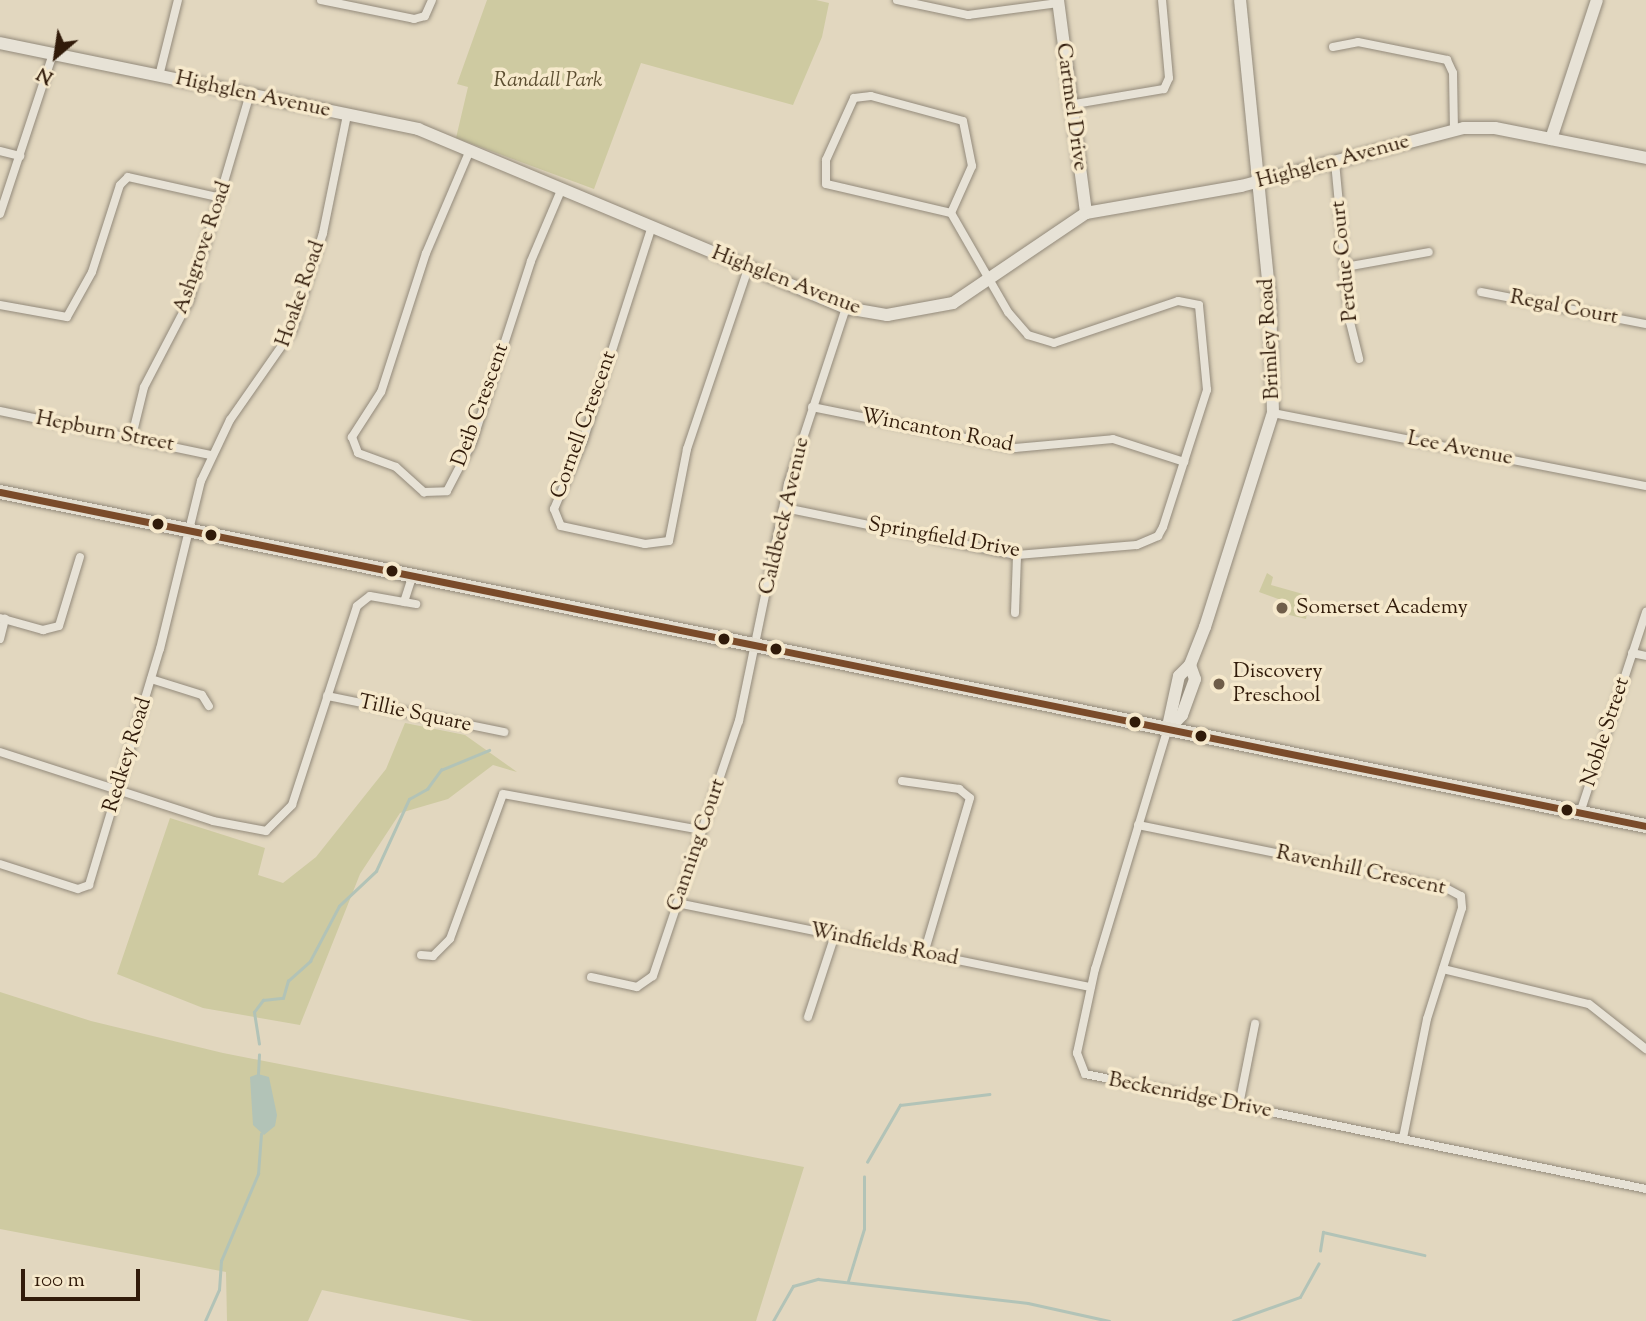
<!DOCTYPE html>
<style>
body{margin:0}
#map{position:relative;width:1646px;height:1321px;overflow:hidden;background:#e2d7bf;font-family:"Sorts Mill Goudy",serif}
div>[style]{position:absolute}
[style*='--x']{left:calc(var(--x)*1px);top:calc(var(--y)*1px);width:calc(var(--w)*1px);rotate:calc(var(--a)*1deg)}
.green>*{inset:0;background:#cecaa1}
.water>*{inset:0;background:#b2c3b7}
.stream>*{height:2.5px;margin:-1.25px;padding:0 1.25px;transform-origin:1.25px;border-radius:1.25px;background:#b2c3b7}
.roads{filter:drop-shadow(0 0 2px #938a7b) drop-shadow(0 0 2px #938a7b)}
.street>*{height:8px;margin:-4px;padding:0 4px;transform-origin:4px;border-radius:4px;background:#e7e2d6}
.secondary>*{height:12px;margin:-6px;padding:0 6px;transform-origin:6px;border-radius:6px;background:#e7e2d6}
.primary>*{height:14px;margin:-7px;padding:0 7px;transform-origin:7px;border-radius:7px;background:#e3ddcf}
.bus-1>*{height:7px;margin:-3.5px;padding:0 3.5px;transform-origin:3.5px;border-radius:3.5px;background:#7a4b2a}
.dots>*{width:19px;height:19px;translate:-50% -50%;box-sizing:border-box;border:4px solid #f6e9cc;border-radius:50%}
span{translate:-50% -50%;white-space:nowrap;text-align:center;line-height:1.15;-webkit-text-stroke:7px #f6e9cc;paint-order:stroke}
.park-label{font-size:21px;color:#5b4d30;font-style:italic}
.street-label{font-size:21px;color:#311b0a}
.poi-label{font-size:21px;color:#311b0a}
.left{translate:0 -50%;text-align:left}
.north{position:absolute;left:21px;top:21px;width:70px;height:70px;-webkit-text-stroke:5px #f6e9cc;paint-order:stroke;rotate:209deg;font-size:19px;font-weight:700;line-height:28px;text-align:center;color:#311b0a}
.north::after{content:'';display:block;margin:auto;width:24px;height:32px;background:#311b0a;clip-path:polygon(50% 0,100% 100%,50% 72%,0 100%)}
.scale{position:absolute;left:21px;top:1269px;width:119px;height:32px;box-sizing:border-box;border:4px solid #311b0a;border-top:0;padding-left:9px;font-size:21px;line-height:24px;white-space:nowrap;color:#311b0a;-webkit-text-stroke:5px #f6e9cc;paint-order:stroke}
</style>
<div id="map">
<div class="green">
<i style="clip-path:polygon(487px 0,816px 0,829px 3px,822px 37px,793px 105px,641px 63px,594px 189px,456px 138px,468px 87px,457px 84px)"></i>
<i style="clip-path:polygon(1267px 573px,1273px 577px,1271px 585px,1310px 596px,1306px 619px,1277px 612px,1281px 600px,1259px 592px)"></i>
<i style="clip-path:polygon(405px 723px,465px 735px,517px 772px,493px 765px,448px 799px,400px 813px,360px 874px,300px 1025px,203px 1008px,117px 974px,170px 818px,265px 848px,258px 875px,283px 883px,316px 857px,386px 769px)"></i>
<i style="clip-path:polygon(0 992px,91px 1021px,223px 1053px,804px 1167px,756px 1321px,473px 1321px,322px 1290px,308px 1321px,227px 1321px,226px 1272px,0 1229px)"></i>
</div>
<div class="water">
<i style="clip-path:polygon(258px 1074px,269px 1077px,277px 1115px,275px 1126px,264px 1135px,253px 1125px,250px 1077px)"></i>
</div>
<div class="stream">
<i style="--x:259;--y:1044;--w:32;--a:-99"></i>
<i style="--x:254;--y:1012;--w:15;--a:-53"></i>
<i style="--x:263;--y:1000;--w:20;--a:-6"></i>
<i style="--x:283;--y:998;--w:18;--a:-74"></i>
<i style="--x:288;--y:981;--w:30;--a:-42"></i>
<i style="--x:310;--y:961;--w:62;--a:-62.2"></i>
<i style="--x:339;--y:906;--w:51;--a:-43.4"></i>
<i style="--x:376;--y:871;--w:79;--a:-65.4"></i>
<i style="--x:409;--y:799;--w:21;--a:-29"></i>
<i style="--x:427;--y:789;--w:24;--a:-54"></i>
<i style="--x:441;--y:770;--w:52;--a:-22.6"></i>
<i style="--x:258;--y:1074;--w:19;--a:-87"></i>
<i style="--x:867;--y:1162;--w:66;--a:-59.9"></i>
<i style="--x:900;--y:1105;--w:90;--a:-7"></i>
<i style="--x:1320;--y:1251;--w:19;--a:-81"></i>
<i style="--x:1323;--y:1232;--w:104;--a:12.8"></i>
<i style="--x:848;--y:1281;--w:54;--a:-72.9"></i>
<i style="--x:864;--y:1229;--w:52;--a:-90"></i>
<i style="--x:205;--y:1321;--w:34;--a:-66"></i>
<i style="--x:219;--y:1290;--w:29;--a:-86"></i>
<i style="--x:221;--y:1261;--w:95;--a:-67"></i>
<i style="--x:258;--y:1174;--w:40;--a:-85.7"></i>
<i style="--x:773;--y:1321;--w:40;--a:-60.3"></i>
<i style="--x:793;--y:1286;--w:26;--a:-16"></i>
<i style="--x:818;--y:1279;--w:211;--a:6.5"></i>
<i style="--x:1028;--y:1303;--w:83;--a:12.5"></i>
<i style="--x:1233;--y:1321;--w:71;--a:-19.7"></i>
<i style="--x:1300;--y:1297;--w:38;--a:-61"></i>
</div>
<div class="roads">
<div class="street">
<i style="--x:321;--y:0;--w:95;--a:11.5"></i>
<i style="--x:414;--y:19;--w:11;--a:-15"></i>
<i style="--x:425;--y:16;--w:17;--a:-66"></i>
<i style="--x:897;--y:0;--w:73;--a:11.9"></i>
<i style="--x:968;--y:15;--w:91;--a:-7.6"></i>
<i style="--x:1333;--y:47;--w:25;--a:-11"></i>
<i style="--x:1358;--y:42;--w:91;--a:11.4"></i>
<i style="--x:1447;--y:60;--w:14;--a:65"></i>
<i style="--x:1453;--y:73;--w:58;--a:89"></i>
<i style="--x:159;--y:76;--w:78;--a:-76"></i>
<i style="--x:1069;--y:105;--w:96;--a:-9.6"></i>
<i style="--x:1164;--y:89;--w:12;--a:-66"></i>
<i style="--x:1169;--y:78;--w:78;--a:-95.1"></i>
<i style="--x:470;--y:150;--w:112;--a:113.1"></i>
<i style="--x:426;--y:253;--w:146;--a:107.9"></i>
<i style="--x:381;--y:392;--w:54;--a:122.8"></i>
<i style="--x:352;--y:437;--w:17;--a:69"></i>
<i style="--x:358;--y:453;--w:40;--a:20.2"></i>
<i style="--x:396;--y:467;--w:38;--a:42"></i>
<i style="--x:424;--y:492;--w:23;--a:-2"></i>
<i style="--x:447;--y:491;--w:54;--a:-62.5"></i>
<i style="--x:472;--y:443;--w:191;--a:-72"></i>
<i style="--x:531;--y:261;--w:79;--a:-67"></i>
<i style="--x:0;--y:151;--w:21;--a:14"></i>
<i style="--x:1335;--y:162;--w:161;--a:84.6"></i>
<i style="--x:1350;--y:322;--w:38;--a:76"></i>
<i style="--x:0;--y:214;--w:169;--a:-71.7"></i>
<i style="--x:652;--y:226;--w:226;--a:107.8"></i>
<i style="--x:583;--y:441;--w:74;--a:113.1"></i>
<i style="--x:554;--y:509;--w:18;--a:68"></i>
<i style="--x:561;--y:526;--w:86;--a:12.1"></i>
<i style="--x:645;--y:544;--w:24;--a:-7"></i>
<i style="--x:669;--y:541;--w:94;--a:-78.9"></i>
<i style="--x:687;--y:449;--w:190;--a:-71.3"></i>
<i style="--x:1345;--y:267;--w:85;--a:-10.1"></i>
<i style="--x:1481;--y:292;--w:168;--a:11"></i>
<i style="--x:0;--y:305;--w:68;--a:10.2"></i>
<i style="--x:67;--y:317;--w:51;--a:-60.9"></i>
<i style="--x:92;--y:272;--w:91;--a:-72.2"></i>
<i style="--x:120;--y:185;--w:11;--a:-45"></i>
<i style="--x:128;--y:177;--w:96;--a:12.6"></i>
<i style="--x:812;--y:407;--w:207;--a:11.4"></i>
<i style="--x:1015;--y:448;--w:98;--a:-5.2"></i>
<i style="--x:1113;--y:439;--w:75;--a:17.9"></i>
<i style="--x:0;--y:411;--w:215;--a:11.8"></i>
<i style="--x:1273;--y:413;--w:380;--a:11.1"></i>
<i style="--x:132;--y:436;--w:50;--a:-76.2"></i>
<i style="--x:144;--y:387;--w:97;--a:-62.4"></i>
<i style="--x:189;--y:301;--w:216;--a:-73.6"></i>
<i style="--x:785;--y:508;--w:237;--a:11.5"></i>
<i style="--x:1017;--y:555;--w:120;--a:-4.8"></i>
<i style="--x:1137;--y:545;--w:23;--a:-23"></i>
<i style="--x:1158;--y:536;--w:10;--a:-61"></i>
<i style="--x:1163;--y:527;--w:144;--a:-72.2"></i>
<i style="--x:1207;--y:390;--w:85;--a:-95.4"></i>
<i style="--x:1199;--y:305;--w:21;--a:-169"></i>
<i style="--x:1178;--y:301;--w:131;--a:161.3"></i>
<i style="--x:1054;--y:343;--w:27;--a:-163"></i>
<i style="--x:1028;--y:335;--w:30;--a:-131"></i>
<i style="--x:1008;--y:312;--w:114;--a:-119.9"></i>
<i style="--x:951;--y:213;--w:128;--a:-166.9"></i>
<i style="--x:826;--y:184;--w:24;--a:-90"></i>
<i style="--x:826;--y:160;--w:68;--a:-65.7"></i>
<i style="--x:854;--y:98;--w:17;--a:-7"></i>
<i style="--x:871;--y:96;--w:95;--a:15.2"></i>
<i style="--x:963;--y:121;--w:46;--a:78.7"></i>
<i style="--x:972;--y:166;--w:51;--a:114.1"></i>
<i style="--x:404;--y:602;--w:26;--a:-72"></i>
<i style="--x:1015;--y:613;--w:58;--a:-88"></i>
<i style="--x:0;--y:618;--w:45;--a:15.6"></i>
<i style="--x:43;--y:630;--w:16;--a:-14"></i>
<i style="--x:59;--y:626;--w:72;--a:-73.1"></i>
<i style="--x:0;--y:639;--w:21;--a:-76"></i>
<i style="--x:1632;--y:653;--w:14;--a:12"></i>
<i style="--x:151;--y:679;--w:53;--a:17.4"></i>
<i style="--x:202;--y:695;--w:13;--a:58"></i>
<i style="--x:327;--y:696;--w:181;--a:11.5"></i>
<i style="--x:1167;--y:731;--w:249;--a:106.8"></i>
<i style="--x:1095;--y:969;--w:86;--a:102.1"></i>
<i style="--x:1077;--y:1053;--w:22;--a:69"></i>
<i style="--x:1085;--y:1074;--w:573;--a:11.58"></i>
<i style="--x:0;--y:752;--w:224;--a:17.9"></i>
<i style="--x:213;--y:821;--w:54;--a:10.7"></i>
<i style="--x:266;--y:831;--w:37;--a:-45"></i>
<i style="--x:292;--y:805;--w:209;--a:-71.9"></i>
<i style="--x:357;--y:606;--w:16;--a:-38"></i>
<i style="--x:370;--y:596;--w:47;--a:9.9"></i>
<i style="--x:902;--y:781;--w:58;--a:8"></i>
<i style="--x:959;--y:789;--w:14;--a:39"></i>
<i style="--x:970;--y:798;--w:162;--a:106.5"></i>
<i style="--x:1580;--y:813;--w:212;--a:-71.8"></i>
<i style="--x:1138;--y:825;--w:312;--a:11.5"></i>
<i style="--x:1444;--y:887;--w:19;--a:28"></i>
<i style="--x:1461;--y:896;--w:12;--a:85"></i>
<i style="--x:1462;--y:908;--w:116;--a:107.5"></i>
<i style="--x:1427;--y:1019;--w:121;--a:101.4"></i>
<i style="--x:0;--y:864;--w:82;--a:17.8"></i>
<i style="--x:78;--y:889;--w:12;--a:-20"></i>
<i style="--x:89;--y:885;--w:246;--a:-73.3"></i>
<i style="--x:160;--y:649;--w:173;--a:-76.3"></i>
<i style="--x:201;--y:481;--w:68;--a:-64.6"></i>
<i style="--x:230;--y:420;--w:108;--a:-55.1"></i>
<i style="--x:292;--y:331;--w:103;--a:-72.4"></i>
<i style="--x:323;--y:233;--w:120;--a:-78.5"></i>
<i style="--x:677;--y:903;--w:422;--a:11.5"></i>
<i style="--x:421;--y:955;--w:12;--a:5"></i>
<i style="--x:433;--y:956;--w:24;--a:-45"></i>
<i style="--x:450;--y:939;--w:154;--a:-69.9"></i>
<i style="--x:503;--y:794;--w:202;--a:10.3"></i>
<i style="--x:1443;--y:969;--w:150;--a:13.5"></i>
<i style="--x:1589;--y:1004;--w:73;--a:38.3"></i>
<i style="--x:591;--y:977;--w:47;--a:12.3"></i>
<i style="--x:637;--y:987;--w:19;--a:-35"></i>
<i style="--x:653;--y:976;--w:269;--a:-71.4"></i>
<i style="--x:739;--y:721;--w:242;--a:-78.3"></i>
<i style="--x:788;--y:484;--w:185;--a:-71.8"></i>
<i style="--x:808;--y:1017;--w:86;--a:-71.8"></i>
<i style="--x:1239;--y:1105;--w:83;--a:-78.8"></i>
</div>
<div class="secondary">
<i style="--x:1058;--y:0;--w:215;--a:82.5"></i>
<i style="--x:0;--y:43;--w:427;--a:11.6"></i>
<i style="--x:418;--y:129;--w:464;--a:22.7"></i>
<i style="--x:846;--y:308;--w:42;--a:9.7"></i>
<i style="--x:887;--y:315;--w:67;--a:-10.3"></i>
<i style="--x:953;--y:303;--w:161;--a:-34.1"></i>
<i style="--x:1086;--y:213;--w:157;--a:-9.9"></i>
<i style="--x:1241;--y:186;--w:230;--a:-14.6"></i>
<i style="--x:1464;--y:128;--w:31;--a:0"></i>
<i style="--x:1495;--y:128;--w:154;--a:11.2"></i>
<i style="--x:1551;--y:139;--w:146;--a:-71.7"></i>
<i style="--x:1167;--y:731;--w:56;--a:-77.7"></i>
<i style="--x:1179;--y:676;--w:16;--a:-45"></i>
<i style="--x:1190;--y:665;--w:41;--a:-68.5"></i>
<i style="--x:1205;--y:627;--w:225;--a:-72.4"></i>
<i style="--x:1273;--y:413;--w:113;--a:-91.5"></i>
<i style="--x:1270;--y:300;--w:301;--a:-95.7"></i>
<i style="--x:1167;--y:731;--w:22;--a:-47"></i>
<i style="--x:1182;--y:715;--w:38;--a:-70"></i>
<i style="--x:1195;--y:679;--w:15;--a:-110"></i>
</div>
<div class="primary">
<i style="--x:0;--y:492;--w:1680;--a:11.47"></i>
</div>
</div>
<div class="bus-1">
<i style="--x:0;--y:492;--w:1680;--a:11.47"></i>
</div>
<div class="dots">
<i style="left:158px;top:524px;background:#311b0a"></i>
<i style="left:211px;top:535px;background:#311b0a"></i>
<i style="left:392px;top:571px;background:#311b0a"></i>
<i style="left:1282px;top:608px;background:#6f5d49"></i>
<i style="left:724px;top:639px;background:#311b0a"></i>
<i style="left:776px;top:649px;background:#311b0a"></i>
<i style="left:1219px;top:684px;background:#6f5d49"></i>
<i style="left:1135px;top:722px;background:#311b0a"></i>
<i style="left:1201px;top:736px;background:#311b0a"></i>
<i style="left:1567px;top:810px;background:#311b0a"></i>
</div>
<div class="park-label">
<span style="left:548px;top:81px">Randall Park</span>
</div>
<div class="street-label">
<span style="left:253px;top:95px;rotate:12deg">Highglen Avenue</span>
<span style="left:1071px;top:107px;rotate:82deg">Cartmel Drive</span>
<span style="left:1333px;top:162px;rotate:-15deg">Highglen Avenue</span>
<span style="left:203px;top:248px;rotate:-71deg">Ashgrove Road</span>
<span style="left:1345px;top:261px;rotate:-96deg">Perdue Court</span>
<span style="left:786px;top:281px;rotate:21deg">Highglen Avenue</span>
<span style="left:301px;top:294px;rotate:-71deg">Hoake Road</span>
<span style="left:1564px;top:308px;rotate:11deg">Regal Court</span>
<span style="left:1270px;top:339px;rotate:-93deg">Brimley Road</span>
<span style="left:481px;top:405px;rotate:-70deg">Deib Crescent</span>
<span style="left:584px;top:425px;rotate:-70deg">Cornell Crescent</span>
<span style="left:937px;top:431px;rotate:11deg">Wincanton Road</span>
<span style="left:105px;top:432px;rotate:11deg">Hepburn Street</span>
<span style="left:1460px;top:449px;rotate:11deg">Lee Avenue</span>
<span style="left:785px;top:516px;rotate:-77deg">Caldbeck Avenue</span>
<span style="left:944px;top:538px;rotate:10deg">Springfield Drive</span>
<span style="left:415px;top:714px;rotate:12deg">Tillie Square</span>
<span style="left:1606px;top:732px;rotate:-72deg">Noble Street</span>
<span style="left:128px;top:755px;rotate:-73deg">Redkey Road</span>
<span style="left:697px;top:845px;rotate:-71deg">Canning Court</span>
<span style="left:1361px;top:871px;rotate:12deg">Ravenhill Crescent</span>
<span style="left:884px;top:945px;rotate:11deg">Windfields Road</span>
<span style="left:1190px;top:1096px;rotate:11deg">Beckenridge Drive</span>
</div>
<div class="poi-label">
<span class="left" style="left:1296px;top:608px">Somerset Academy</span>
<span class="left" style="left:1233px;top:684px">Discovery<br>Preschool</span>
</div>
<div class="north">N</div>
<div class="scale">100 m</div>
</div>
